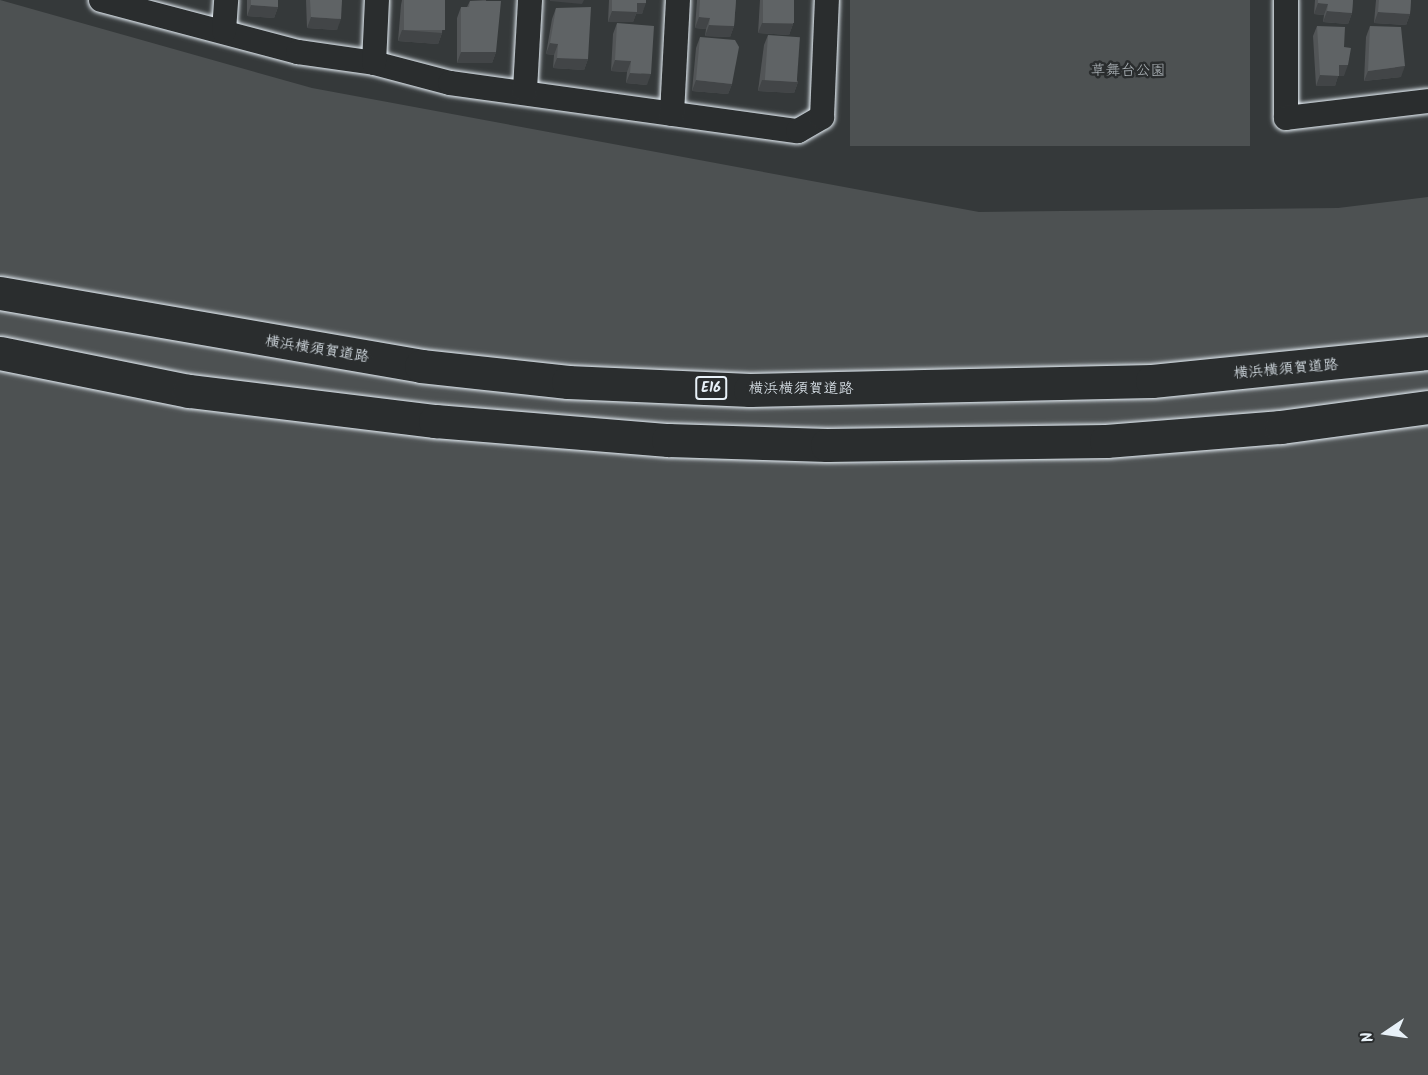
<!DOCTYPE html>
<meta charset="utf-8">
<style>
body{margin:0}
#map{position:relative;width:1428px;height:1075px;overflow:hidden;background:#35393a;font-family:Kalam,"Klee One",sans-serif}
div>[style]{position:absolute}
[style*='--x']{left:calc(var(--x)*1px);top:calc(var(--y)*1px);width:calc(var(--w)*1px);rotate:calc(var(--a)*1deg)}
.green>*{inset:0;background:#4d5152;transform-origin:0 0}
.roads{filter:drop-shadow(0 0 2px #e8f1f8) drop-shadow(0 0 2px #e8f1f8)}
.minor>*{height:24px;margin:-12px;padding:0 12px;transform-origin:12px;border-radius:12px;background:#2a2d2e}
.motorway>*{height:33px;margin:-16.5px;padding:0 16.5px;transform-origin:16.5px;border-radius:16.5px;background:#2a2d2e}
.wall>*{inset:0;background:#525557}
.shaded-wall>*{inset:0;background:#424547}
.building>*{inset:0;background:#5f6365;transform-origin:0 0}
span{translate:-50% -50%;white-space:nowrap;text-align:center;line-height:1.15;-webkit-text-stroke:5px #2a2d2e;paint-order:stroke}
.shield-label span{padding:2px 4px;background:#2a2d2e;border:2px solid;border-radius:4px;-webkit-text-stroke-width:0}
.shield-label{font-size:14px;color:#e8f1f8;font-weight:700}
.park-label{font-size:15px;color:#b2b9be}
.street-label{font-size:15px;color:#e8f1f8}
.north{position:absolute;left:1356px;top:1003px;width:60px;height:60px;-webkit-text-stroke:4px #2a2d2e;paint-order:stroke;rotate:257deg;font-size:16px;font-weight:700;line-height:24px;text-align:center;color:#e8f1f8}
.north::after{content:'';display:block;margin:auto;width:21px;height:27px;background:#e8f1f8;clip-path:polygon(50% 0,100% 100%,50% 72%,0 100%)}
</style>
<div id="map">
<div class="green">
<i style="clip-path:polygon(0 0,312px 88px,979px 212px,1338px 208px,1428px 197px,1428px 1075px,0 1075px)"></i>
<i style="left:850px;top:0;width:400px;height:146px"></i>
</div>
<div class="roads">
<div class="minor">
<i style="--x:101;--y:0;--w:204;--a:14.8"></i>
<i style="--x:298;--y:52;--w:77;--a:8.2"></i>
<i style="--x:374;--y:63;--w:79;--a:14.7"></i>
<i style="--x:450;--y:83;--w:351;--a:7.9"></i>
<i style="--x:798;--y:131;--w:28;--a:-30"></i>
<i style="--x:822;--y:117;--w:117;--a:-87.6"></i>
<i style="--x:1286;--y:0;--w:118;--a:90"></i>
<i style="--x:1286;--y:118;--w:143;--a:-6.8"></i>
<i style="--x:224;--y:31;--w:31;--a:-86"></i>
<i style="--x:374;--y:63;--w:63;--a:-87.3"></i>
<i style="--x:525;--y:90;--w:90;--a:-86.8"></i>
<i style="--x:672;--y:114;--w:114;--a:-87"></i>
</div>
<div class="motorway">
<i style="--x:0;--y:293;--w:427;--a:9.8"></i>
<i style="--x:421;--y:366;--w:148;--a:6.2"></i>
<i style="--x:568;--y:382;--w:182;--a:2.5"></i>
<i style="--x:750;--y:390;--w:402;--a:-1.3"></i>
<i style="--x:1152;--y:381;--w:277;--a:-5.8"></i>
<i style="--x:0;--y:353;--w:193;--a:11.4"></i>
<i style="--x:189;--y:391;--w:248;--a:7"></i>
<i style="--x:435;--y:421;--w:234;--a:4.7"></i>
<i style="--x:668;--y:440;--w:159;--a:1.8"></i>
<i style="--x:827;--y:445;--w:279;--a:-0.8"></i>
<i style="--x:1106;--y:441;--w:176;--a:-4.6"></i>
<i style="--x:1281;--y:427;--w:148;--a:-7.7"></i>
</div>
</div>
<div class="wall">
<i style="clip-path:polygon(247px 0,278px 0,278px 7px,274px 18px,247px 16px)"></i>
<i style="clip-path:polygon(306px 0,342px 0,337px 30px,307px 28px)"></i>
<i style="clip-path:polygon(402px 0,445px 0,442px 33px,438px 44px,398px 41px,401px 5px)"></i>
<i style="clip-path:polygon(468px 0,486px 0,496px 52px,492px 63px,457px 63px,457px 18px,461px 7px,467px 7px,470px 1px,483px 1px)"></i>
<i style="clip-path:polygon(609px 0,646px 0,642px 14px,636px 14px,633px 22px,608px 22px)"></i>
<i style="clip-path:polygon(697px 0,736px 0,734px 26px,730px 37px,705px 36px,706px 29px,695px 28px)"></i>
<i style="clip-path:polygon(760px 0,794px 0,793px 24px,789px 35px,758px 33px)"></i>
<i style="clip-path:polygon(1315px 0,1353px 0,1352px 13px,1348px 24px,1323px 22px,1324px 15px,1314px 14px)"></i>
<i style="clip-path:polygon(1376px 0,1411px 0,1410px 14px,1406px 25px,1374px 23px)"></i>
<i style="clip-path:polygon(556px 8px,588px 59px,584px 70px,553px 68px,554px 55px,546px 54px,552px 19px)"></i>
<i style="clip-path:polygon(617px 23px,647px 85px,626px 83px,627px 72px,611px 71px,613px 34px)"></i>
<i style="clip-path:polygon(1317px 26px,1344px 76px,1338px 76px,1335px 86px,1316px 86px,1313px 36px)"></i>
<i style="clip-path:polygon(1370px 26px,1401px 77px,1364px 81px,1366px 37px)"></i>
<i style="clip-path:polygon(768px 35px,798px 82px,794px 93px,758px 91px,764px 45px)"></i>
<i style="clip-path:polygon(700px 37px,732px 84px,728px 94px,692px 91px,696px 48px)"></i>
</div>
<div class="shaded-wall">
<i style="clip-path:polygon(550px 0,584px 0,582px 4px,550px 1px)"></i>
<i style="clip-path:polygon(637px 3px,646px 3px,642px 14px,636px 14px,633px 22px,608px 22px,612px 11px)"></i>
<i style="clip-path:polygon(1318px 3px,1328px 4px,1324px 15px,1314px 14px)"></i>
<i style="clip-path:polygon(251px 5px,278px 7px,274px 18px,247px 16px)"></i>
<i style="clip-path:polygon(1327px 11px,1352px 13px,1348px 24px,1323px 22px)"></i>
<i style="clip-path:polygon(1378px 12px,1410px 14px,1406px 25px,1374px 23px)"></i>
<i style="clip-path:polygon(311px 17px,341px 19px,337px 30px,307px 28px)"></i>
<i style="clip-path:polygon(699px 17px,710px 18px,706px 29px,695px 28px)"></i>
<i style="clip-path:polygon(762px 23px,793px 24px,789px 35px,758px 33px)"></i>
<i style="clip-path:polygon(709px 25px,734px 26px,730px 37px,705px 36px)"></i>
<i style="clip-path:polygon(402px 30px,442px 33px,438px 44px,398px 41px)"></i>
<i style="clip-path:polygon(550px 43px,558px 44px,554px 55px,546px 54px)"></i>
<i style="clip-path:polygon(461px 52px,496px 52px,492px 63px,457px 63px)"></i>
<i style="clip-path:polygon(557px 58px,588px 59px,584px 70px,553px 68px)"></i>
<i style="clip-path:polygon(615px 60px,631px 61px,627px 72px,611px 71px)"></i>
<i style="clip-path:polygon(1339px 65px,1348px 65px,1344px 76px,1338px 76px,1335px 86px,1316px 86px,1320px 75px)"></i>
<i style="clip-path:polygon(1405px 66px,1401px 77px,1364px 81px,1368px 71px)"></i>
<i style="clip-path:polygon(630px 73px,651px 74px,647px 85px,626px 83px)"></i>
<i style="clip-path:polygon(696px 80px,732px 84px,728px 94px,692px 91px)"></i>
<i style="clip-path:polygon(762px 80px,798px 82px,794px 93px,758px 91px)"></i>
</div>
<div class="building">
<i style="clip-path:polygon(251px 0,278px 0,278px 7px,251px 5px)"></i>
<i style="clip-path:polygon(310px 0,342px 0,341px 19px,311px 17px)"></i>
<i style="left:404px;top:0;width:41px;height:30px"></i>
<i style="clip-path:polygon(612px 0,646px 0,646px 3px,637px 3px,637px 12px,612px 11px)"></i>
<i style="clip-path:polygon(700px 0,736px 0,734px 26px,709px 25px,710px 18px,699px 17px)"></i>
<i style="left:763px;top:0;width:31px;height:23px"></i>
<i style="clip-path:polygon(1318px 0,1353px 0,1352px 13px,1327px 11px,1328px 4px,1318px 3px)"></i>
<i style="clip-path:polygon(1379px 0,1411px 0,1410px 14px,1378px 12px)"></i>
<i style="clip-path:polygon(470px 1px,501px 1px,496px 52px,461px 52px,461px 7px,469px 7px)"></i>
<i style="clip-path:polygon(591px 7px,588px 59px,557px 58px,558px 44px,550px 43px,556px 8px)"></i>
<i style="clip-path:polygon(617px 23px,654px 26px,651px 74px,630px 73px,631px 61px,615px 60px)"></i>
<i style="clip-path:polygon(1317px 26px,1345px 27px,1344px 47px,1351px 48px,1348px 65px,1339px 65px,1339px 76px,1320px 75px)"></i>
<i style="clip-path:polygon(1370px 26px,1401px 27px,1405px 66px,1368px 71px)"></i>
<i style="left:768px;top:35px;width:32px;height:45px;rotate:4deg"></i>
<i style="clip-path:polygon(700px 37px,735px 40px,739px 47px,732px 84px,696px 80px)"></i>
</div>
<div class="shield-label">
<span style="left:711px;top:388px">E16</span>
</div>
<div class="park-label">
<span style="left:1128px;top:72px">草舞台公園</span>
</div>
<div class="street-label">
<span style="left:317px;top:350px;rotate:9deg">横浜横須賀道路</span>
<span style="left:1286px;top:370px;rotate:-5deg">横浜横須賀道路</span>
<span style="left:801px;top:390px">横浜横須賀道路</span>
</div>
<div class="north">N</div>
</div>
